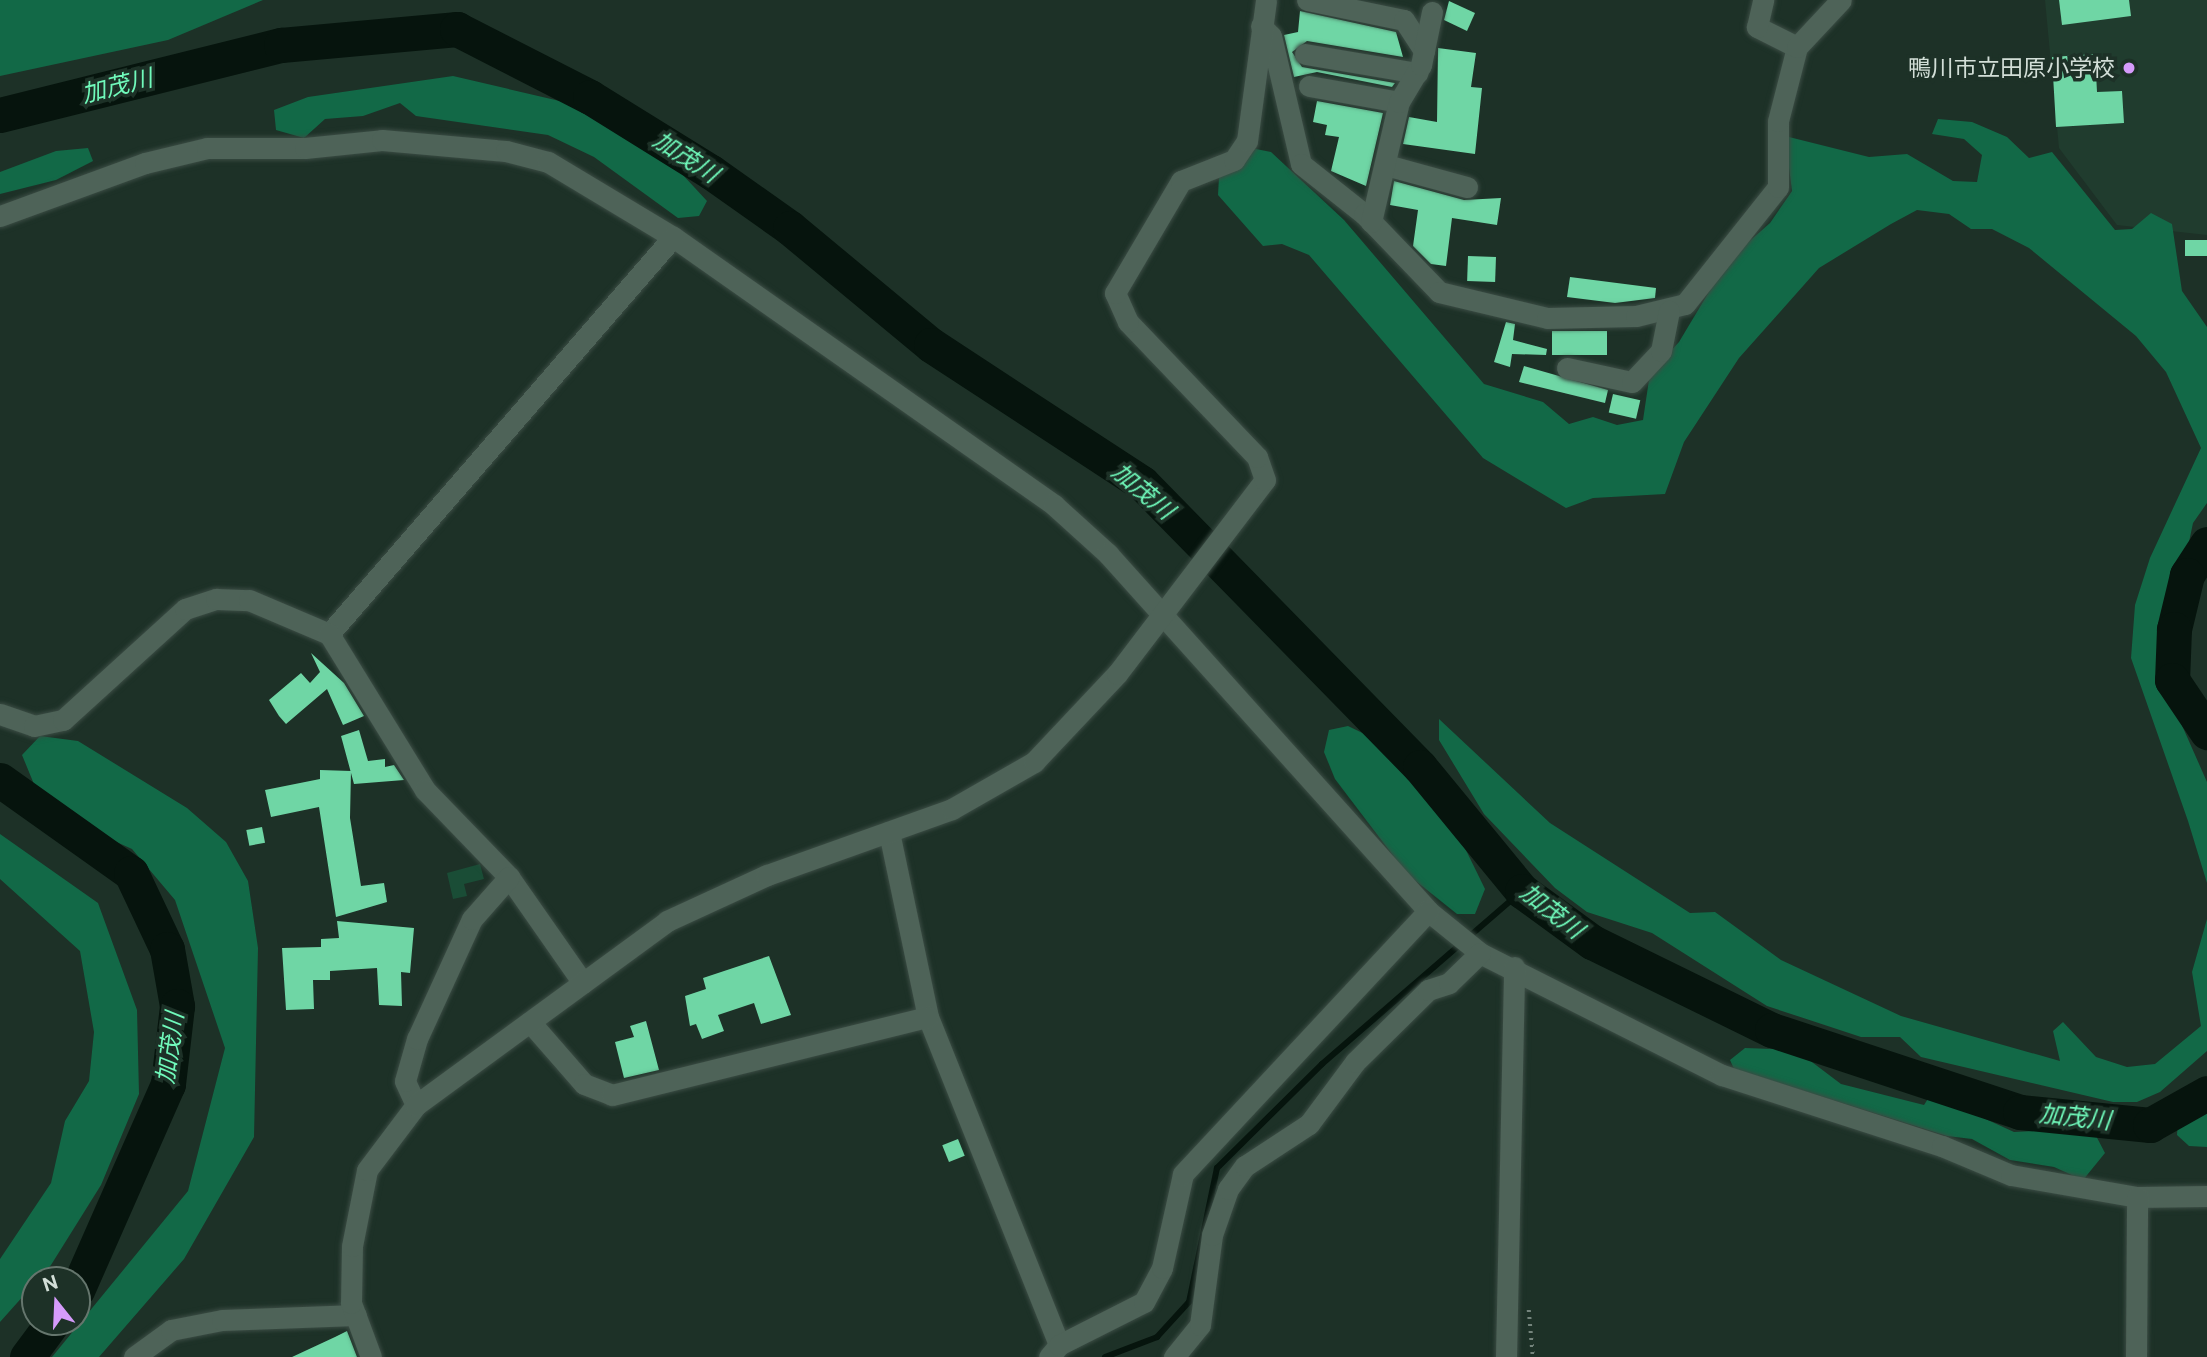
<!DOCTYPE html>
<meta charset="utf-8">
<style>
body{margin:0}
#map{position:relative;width:2207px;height:1357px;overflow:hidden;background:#1d3127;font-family:"Public Sans","Noto Sans JP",sans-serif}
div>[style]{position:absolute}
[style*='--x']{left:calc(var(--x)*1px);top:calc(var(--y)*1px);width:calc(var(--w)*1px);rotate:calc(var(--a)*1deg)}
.built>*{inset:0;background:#203c2e}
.green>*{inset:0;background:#1a4d36}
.forest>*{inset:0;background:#126947}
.stream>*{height:6px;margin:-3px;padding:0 3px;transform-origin:3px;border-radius:3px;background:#06140d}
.river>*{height:35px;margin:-17.5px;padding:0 17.5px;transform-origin:17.5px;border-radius:17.5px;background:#06140d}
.building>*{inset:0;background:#6fd6a5;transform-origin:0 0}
.path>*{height:3.5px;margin-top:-1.75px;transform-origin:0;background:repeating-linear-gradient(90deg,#74847c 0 2px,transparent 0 7px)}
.roads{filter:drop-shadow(0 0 2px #3b4c44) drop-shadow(0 0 2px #3b4c44)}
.minor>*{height:21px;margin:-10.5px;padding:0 10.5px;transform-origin:10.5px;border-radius:10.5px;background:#4e6358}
.dots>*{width:19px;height:19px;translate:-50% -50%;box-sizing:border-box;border:4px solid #1d3127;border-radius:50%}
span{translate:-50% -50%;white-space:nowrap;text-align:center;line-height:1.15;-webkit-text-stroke:7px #1d3127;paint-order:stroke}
.poi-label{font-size:23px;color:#d2ded7}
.right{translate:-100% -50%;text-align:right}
.water-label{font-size:24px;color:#70fabb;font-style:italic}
.north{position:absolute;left:21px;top:1266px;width:70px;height:70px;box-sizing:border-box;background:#1d3127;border:2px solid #65766d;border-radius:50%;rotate:342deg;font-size:19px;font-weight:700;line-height:28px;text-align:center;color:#d2ded7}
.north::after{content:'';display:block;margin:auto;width:24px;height:32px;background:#d59bfb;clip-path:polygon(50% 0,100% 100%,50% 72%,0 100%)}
</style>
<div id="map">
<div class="built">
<i style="clip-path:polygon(2045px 0,2207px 0,2207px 235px,2117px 225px,2059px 148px)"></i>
</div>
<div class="green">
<i style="clip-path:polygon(480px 864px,484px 879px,464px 884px,467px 896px,453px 899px,447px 873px)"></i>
</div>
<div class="forest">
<i style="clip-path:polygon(0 0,263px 0,168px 40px,0 76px)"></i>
<i style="clip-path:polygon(453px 76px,564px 102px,607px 125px,682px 174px,707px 201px,699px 216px,678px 218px,594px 157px,548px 135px,416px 116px,400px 103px,363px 116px,325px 119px,304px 138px,276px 130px,274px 110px,308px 97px)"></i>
<i style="clip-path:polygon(1938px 119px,1972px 122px,2007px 137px,2029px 158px,2052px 152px,2115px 230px,2132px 229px,2151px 213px,2172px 224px,2182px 291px,2207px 327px,2207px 503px,2193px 523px,2165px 657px,2173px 705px,2207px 782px,2207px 909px,2207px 883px,2188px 821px,2131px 658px,2135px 605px,2150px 558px,2201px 448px,2166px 372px,2136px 336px,2029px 248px,1992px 229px,1971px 229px,1949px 214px,1917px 210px,1891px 224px,1819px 268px,1739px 358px,1684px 442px,1665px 494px,1593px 498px,1566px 508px,1483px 458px,1309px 255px,1282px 244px,1263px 246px,1218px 195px,1219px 177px,1251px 148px,1271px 152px,1344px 220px,1484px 384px,1543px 402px,1569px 424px,1593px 417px,1617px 425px,1643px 420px,1650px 373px,1679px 342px,1728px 260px,1770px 223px,1792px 191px,1785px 136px,1869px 157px,1907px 154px,1953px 181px,1977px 182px,1982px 155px,1964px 139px,1932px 134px)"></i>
<i style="clip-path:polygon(88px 148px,93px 161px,56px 180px,0 194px,0 172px,56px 151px)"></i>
<i style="clip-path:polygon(1439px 719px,1550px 823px,1690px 913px,1715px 912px,1781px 960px,1901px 1016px,2060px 1061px,2053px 1031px,2063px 1022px,2096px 1057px,2127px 1067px,2155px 1064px,2201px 1026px,2192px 972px,2207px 919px,2207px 1051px,2160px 1092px,2137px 1102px,2113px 1102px,1921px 1057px,1900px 1037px,1861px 1037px,1767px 1006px,1652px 933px,1587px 912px,1555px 888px,1484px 814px,1439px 740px)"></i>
<i style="clip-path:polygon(1348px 726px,1377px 740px,1406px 769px,1461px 840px,1485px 889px,1475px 914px,1457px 914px,1407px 874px,1335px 779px,1324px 752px,1329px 730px)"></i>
<i style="clip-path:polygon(40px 736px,78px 741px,187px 808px,226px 842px,248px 881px,258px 948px,254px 1137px,184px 1259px,99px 1357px,52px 1357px,188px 1191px,225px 1048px,175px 900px,132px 849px,74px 823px,36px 789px,22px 755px)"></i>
<i style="clip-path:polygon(0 834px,98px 903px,137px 1010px,139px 1094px,101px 1185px,51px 1265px,0 1322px,0 1259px,51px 1183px,65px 1121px,89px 1081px,94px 1032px,80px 951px,0 879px)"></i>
<i style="clip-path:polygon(1745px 1048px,1796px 1050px,1841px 1084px,1924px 1105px,1931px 1094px,2014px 1132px,2092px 1128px,2105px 1153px,2083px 1180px,2054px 1167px,2010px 1160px,1972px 1139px,1947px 1136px,1734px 1069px,1730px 1060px)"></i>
<i style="clip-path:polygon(2207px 1098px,2207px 1147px,2189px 1146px,2177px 1135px,2178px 1119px)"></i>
</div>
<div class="stream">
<i style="--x:1105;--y:1357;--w:56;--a:-21"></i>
<i style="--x:1157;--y:1337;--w:47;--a:-47.6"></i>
<i style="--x:1189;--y:1302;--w:137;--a:-78.2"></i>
<i style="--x:1217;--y:1168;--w:148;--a:-44.7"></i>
<i style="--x:1322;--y:1064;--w:264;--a:-40.9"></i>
</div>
<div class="river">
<i style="--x:0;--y:115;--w:290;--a:-14"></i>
<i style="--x:281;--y:45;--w:177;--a:-5.2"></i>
<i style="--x:457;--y:29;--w:149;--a:27.1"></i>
<i style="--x:590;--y:97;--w:142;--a:31.8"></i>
<i style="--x:711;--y:172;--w:97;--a:35.3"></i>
<i style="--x:790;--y:228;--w:183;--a:39.7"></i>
<i style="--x:931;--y:345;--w:252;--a:33.2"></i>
<i style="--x:1142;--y:483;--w:397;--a:45.6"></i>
<i style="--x:1420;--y:767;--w:161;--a:50.6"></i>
<i style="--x:1522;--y:891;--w:87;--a:36.1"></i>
<i style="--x:1592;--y:942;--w:200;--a:26.1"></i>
<i style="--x:1772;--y:1030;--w:261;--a:18.3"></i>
<i style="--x:2020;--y:1112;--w:131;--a:5.7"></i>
<i style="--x:2150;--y:1125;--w:65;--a:-29.3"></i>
<i style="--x:2207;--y:544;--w:37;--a:123"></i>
<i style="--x:2187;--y:575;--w:56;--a:103.5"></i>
<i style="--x:2174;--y:629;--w:51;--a:92.2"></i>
<i style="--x:2172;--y:680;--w:63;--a:56.1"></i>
<i style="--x:0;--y:780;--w:161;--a:35.4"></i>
<i style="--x:131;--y:873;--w:84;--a:64.7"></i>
<i style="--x:167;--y:949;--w:58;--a:80"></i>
<i style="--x:177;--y:1006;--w:79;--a:96.6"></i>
<i style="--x:168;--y:1084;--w:225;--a:113.8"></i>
<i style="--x:27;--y:1357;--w:44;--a:-53.4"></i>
</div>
<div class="building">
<i style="clip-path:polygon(2059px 0,2129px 0,2131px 16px,2062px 25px)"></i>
<i style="clip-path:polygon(1449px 1px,1475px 13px,1467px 31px,1444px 20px)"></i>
<i style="clip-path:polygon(1300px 11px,1396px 32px,1403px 57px,1307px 41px,1292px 52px,1302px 67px,1395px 83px,1392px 87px,1317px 72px,1294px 77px,1284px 35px,1298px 32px)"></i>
<i style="clip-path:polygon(1438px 48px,1476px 53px,1471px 87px,1482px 88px,1475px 154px,1403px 144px,1409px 117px,1437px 122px)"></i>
<i style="clip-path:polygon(2095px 54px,2097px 92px,2122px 91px,2124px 123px,2056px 127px,2052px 57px)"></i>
<i style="clip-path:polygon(1317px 101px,1383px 113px,1366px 186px,1331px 171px,1339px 137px,1325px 135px,1327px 125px,1313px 122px)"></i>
<i style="clip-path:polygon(1394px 181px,1464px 200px,1501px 198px,1497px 225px,1452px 218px,1446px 266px,1431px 264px,1413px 246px,1418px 210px,1390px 205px)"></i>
<i style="left:2207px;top:240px;width:16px;height:22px;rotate:90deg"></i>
<i style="left:1468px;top:256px;width:28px;height:25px;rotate:2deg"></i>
<i style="clip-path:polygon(1570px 277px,1656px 288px,1655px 298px,1615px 303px,1567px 297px)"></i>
<i style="clip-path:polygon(1506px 322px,1515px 324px,1513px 340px,1547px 349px,1546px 355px,1512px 354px,1510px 367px,1494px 362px)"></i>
<i style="left:1552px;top:331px;width:55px;height:24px"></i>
<i style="clip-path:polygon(1524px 366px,1608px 390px,1605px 403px,1519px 382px)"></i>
<i style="left:1613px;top:394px;width:28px;height:19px;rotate:13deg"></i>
<i style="clip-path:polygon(311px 653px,344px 683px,364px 716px,343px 725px,327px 689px,286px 724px,279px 716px,269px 700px,301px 673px,310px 683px,320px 672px)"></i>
<i style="clip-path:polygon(359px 730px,368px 761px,385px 759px,385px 767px,394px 765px,404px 780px,354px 784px,341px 736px)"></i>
<i style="clip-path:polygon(320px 770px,351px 771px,350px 818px,361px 886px,384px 883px,387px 902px,336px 917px,319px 807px,271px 817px,265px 790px,320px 779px)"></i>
<i style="left:262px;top:827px;width:16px;height:16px;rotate:79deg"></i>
<i style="clip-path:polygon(337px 921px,414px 928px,410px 973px,401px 972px,402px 1006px,379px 1005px,377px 968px,330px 971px,330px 980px,313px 980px,314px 1009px,286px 1010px,282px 948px,321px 947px,321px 939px,339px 938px)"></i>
<i style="clip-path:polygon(769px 956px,791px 1015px,761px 1024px,754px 1003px,718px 1015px,724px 1031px,702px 1039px,696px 1024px,690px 1026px,685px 996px,706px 989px,703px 978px)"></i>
<i style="clip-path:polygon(646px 1021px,659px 1070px,624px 1078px,615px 1042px,634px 1037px,630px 1026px)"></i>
<i style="left:958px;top:1139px;width:18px;height:17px;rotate:68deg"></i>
<i style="clip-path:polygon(347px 1331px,357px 1357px,292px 1357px,335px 1337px)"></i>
</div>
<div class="path">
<i style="--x:1529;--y:1310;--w:47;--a:85.1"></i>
</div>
<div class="roads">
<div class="minor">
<i style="--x:1307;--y:0;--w:99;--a:11.7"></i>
<i style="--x:1404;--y:20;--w:37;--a:57"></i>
<i style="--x:1261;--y:26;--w:14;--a:45"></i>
<i style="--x:1271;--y:36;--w:131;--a:76.8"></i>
<i style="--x:1301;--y:164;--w:80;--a:38.4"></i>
<i style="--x:1364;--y:214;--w:108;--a:46.1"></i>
<i style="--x:1439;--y:292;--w:111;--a:13.5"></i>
<i style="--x:1547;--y:318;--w:89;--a:-1.3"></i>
<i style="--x:1636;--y:316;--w:50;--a:-13.8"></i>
<i style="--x:1685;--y:304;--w:149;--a:-51.5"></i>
<i style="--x:1778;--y:187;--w:66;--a:-90"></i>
<i style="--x:1778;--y:121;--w:76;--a:-75.6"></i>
<i style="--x:1797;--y:47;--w:45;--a:-153.4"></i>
<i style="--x:1757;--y:27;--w:28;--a:-77"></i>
<i style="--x:1797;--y:47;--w:64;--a:-46.9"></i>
<i style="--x:1305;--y:54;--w:114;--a:9.6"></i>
<i style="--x:1309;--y:86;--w:91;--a:10.1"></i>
<i style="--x:1386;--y:165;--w:84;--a:15.2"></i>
<i style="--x:0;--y:216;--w:154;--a:-20.1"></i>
<i style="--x:145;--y:163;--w:64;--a:-13.6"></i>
<i style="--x:207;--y:148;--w:98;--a:0"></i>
<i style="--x:305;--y:148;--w:77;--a:-5.9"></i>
<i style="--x:382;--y:140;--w:124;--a:5.1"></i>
<i style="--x:506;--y:151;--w:43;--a:14.7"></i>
<i style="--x:548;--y:162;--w:146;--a:31"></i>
<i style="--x:673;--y:237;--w:466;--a:35.1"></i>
<i style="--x:1054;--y:505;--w:73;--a:42.2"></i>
<i style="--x:1108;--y:554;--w:479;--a:48.1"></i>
<i style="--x:1428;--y:911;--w:67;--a:38.9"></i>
<i style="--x:1480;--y:953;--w:271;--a:26.8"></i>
<i style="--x:1722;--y:1075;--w:231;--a:17.9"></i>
<i style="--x:1942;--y:1146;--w:75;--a:22.8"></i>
<i style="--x:2011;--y:1175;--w:128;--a:9.9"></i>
<i style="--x:2137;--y:1197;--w:70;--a:-0.8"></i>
<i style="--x:1371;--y:222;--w:123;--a:-76.9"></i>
<i style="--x:1399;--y:102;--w:43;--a:-59.3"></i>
<i style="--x:1421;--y:65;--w:54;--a:-78.3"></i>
<i style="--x:1567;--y:368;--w:66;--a:12.2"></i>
<i style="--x:1632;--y:382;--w:42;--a:-46.9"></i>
<i style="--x:1661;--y:351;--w:41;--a:-78.7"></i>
<i style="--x:329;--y:634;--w:525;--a:-49.09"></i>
<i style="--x:0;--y:714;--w:36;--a:19"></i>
<i style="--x:34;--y:726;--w:30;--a:-12"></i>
<i style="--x:63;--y:720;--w:165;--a:-42.3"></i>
<i style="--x:185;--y:609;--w:33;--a:-18"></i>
<i style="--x:216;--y:599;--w:33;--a:2"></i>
<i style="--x:249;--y:600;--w:87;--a:23"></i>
<i style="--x:329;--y:634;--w:183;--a:58.4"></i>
<i style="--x:425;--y:790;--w:121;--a:46"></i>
<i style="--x:509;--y:877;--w:129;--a:55.1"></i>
<i style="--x:889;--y:832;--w:189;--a:78.1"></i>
<i style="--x:928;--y:1017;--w:353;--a:68.2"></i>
<i style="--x:530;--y:1022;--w:82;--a:48.9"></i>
<i style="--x:584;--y:1084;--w:30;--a:21"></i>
<i style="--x:612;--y:1095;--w:325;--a:-13.9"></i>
<i style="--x:416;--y:1105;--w:26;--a:-115"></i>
<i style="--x:405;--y:1081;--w:44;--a:-74.1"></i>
<i style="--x:417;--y:1039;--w:132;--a:-65.4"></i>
<i style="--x:472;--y:919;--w:56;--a:-48.6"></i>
<i style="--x:134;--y:1357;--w:46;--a:-36.1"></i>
<i style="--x:171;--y:1330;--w:52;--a:-11.1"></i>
<i style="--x:222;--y:1320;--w:134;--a:-2.1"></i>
<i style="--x:371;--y:1357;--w:58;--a:-110.3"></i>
<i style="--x:351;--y:1303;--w:57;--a:-89"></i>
<i style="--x:352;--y:1246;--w:77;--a:-78.8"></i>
<i style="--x:367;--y:1170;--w:81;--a:-53"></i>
<i style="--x:416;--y:1105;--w:311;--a:-36.2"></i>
<i style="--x:667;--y:921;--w:110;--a:-24.7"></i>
<i style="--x:767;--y:875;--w:196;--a:-19.6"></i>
<i style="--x:952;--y:809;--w:95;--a:-29.8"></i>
<i style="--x:1034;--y:762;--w:121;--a:-46.7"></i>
<i style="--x:1117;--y:674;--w:244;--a:-52.7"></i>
<i style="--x:1265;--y:480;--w:24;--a:-109"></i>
<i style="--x:1257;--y:457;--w:187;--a:-133.7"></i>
<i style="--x:1128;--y:322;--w:32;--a:-114"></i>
<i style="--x:1115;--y:293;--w:130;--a:-59.5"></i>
<i style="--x:1181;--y:181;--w:57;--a:-21.6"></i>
<i style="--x:1234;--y:160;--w:23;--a:-56"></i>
<i style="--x:1247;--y:141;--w:142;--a:-82.3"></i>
<i style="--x:1049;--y:1357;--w:16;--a:-50"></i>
<i style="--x:1059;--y:1345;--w:95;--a:-26.8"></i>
<i style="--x:1144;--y:1302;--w:38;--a:-62"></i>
<i style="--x:1162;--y:1268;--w:96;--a:-77.4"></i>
<i style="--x:1183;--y:1174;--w:359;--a:-47"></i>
<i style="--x:1174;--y:1357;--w:41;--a:-50.9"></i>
<i style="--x:1200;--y:1325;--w:91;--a:-82.4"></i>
<i style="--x:1212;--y:1235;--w:49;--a:-70.8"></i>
<i style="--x:1228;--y:1189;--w:29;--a:-54"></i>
<i style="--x:1245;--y:1166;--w:77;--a:-33.3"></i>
<i style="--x:1309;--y:1124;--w:77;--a:-53.4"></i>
<i style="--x:1355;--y:1062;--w:103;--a:-44.6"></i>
<i style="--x:1428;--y:990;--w:22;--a:-18"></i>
<i style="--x:1449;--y:983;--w:43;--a:-44.1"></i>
<i style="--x:1506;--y:1357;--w:390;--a:-88.8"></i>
<i style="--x:2136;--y:1357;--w:160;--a:-89.6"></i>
</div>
</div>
<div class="dots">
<i style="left:2129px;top:68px;background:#d59bfb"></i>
</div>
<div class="poi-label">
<span class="right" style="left:2115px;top:68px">鴨川市立田原小学校</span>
</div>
<div class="water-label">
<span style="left:117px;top:86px;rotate:-14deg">加茂川</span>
<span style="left:686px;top:157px;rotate:33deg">加茂川</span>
<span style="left:1143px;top:491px;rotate:40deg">加茂川</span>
<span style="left:1552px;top:911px;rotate:38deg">加茂川</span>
<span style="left:170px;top:1048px;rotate:-82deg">加茂川</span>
<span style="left:2075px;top:1117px;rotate:6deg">加茂川</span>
</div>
<div class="north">N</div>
</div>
